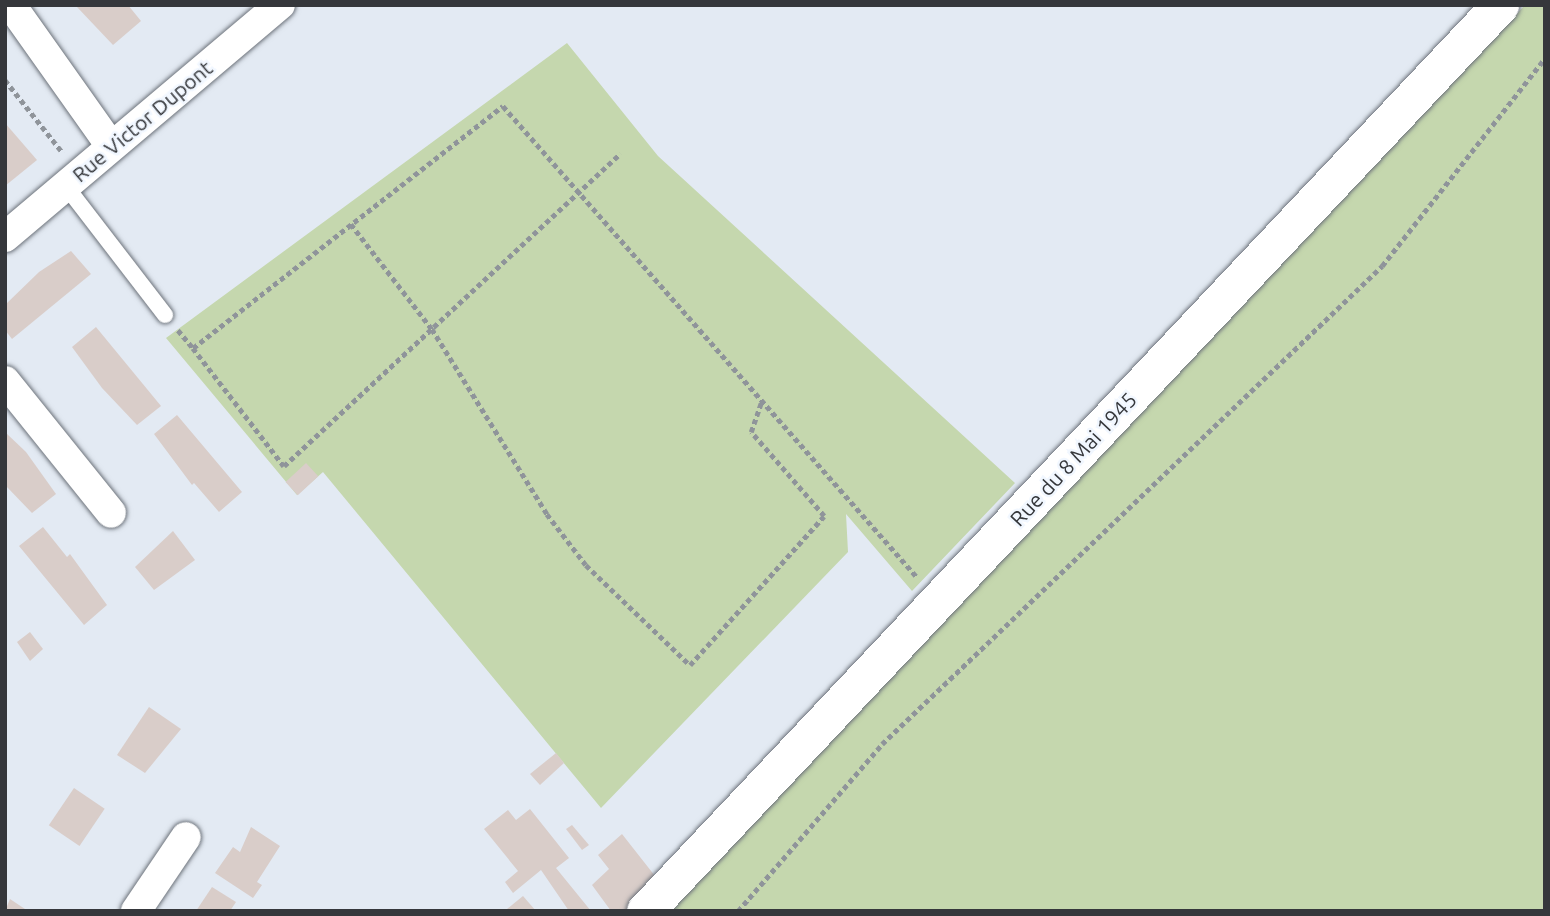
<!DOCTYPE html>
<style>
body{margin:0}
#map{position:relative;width:1550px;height:916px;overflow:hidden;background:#e3eaf3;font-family:Ubuntu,sans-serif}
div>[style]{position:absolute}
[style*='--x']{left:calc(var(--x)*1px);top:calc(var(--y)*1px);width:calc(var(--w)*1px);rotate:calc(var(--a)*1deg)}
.green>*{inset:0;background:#c5d7ae}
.building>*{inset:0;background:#d9cdc9;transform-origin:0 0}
.path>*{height:4.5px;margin-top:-2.25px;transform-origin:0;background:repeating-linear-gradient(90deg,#8f949a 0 5px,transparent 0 8.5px)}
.roads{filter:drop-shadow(0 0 2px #6d737b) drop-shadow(0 0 2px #6d737b)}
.service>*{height:16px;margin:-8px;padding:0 8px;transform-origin:8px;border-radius:8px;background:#fff}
.minor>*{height:30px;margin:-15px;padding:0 15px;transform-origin:15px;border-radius:15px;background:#fff}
.tertiary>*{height:37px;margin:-18.5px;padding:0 18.5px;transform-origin:18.5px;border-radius:18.5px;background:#fff}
span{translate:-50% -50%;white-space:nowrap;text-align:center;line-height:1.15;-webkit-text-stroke:5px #f1f7ff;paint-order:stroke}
.street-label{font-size:21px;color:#35373b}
.frame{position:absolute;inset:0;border:7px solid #35373b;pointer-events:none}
</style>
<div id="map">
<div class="green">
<i style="clip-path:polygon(1525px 5px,1545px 5px,1545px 911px,672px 911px,700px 873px)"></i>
<i style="clip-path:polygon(567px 43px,658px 156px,1015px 483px,912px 591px,846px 514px,848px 552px,601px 808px,323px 472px,297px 495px,166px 338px)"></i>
</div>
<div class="building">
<i style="clip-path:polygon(128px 5px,141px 21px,113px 45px,77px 7px)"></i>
<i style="clip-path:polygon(5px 123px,37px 160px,5px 186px)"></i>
<i style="clip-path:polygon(71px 251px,91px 274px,12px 339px,5px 330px,5px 305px,39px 272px)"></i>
<i style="clip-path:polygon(96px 327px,161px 406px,137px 425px,102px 388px,72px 347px)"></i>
<i style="clip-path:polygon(177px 415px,242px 492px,219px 512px,194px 483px,192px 485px,154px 434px)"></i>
<i style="clip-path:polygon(5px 432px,26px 452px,56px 494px,32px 513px,5px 485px)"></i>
<i style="left:306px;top:463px;width:18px;height:28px;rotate:47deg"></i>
<i style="clip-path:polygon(43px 527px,67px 557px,70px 554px,107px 605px,84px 625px,19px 546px)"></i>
<i style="clip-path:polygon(173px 531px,195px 560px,154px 590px,135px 567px)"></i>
<i style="clip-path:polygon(30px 632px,43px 649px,30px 661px,17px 642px)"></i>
<i style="clip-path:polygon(149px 707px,181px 729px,145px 773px,117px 755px)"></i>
<i style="clip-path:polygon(556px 753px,564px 763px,540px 785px,530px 774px)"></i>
<i style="left:74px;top:788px;width:37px;height:45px;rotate:34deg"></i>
<i style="clip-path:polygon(530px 809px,569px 858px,556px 868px,591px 911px,569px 911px,541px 870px,513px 893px,505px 882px,518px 871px,484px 829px,508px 810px,516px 820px)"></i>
<i style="clip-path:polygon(572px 825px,589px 845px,582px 850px,566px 829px)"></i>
<i style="clip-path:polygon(251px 827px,280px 846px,257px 882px,262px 885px,253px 898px,215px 873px,233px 847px,240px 852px)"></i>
<i style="clip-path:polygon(622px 834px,655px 876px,625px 911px,611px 911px,592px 885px,609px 869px,598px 855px)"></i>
<i style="clip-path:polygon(212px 887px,236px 902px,230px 911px,196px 911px)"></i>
<i style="clip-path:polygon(523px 896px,536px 911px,508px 911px,507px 909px)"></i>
<i style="clip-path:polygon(10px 899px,28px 911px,5px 911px)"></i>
</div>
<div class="path">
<i style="--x:5;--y:80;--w:93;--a:51.5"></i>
<i style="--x:351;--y:224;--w:133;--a:52.4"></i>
<i style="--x:432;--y:329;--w:218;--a:58.1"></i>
<i style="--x:547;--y:514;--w:64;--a:52.6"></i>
<i style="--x:586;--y:565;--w:144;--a:43.9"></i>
<i style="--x:690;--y:665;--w:200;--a:-48"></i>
<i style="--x:824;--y:516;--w:111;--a:-131"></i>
<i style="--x:751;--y:432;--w:31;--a:-71"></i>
<i style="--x:178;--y:330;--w:23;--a:50"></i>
<i style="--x:193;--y:348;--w:393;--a:-38"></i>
<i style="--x:503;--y:106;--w:627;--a:48.69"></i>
<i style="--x:193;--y:348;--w:149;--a:52.4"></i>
<i style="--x:284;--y:466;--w:459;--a:-42.9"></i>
<i style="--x:738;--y:911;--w:221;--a:-49.2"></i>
<i style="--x:882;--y:744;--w:692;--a:-43.71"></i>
<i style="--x:1382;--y:266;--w:264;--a:-51.9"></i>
</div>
<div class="roads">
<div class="service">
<i style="--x:65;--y:185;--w:164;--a:52.4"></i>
</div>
<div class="minor">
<i style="--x:11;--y:5;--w:173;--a:54.7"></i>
<i style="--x:5;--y:237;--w:360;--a:-40.2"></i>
<i style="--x:5;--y:381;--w:169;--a:51.2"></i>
<i style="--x:136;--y:911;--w:89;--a:-56"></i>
</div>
<div class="tertiary">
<i style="--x:645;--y:911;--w:1246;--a:-46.66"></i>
</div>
</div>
<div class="street-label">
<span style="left:142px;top:121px;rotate:-40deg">Rue Victor Dupont</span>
<span style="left:1073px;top:459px;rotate:-47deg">Rue du 8 Mai 1945</span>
</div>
<div class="frame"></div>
</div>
